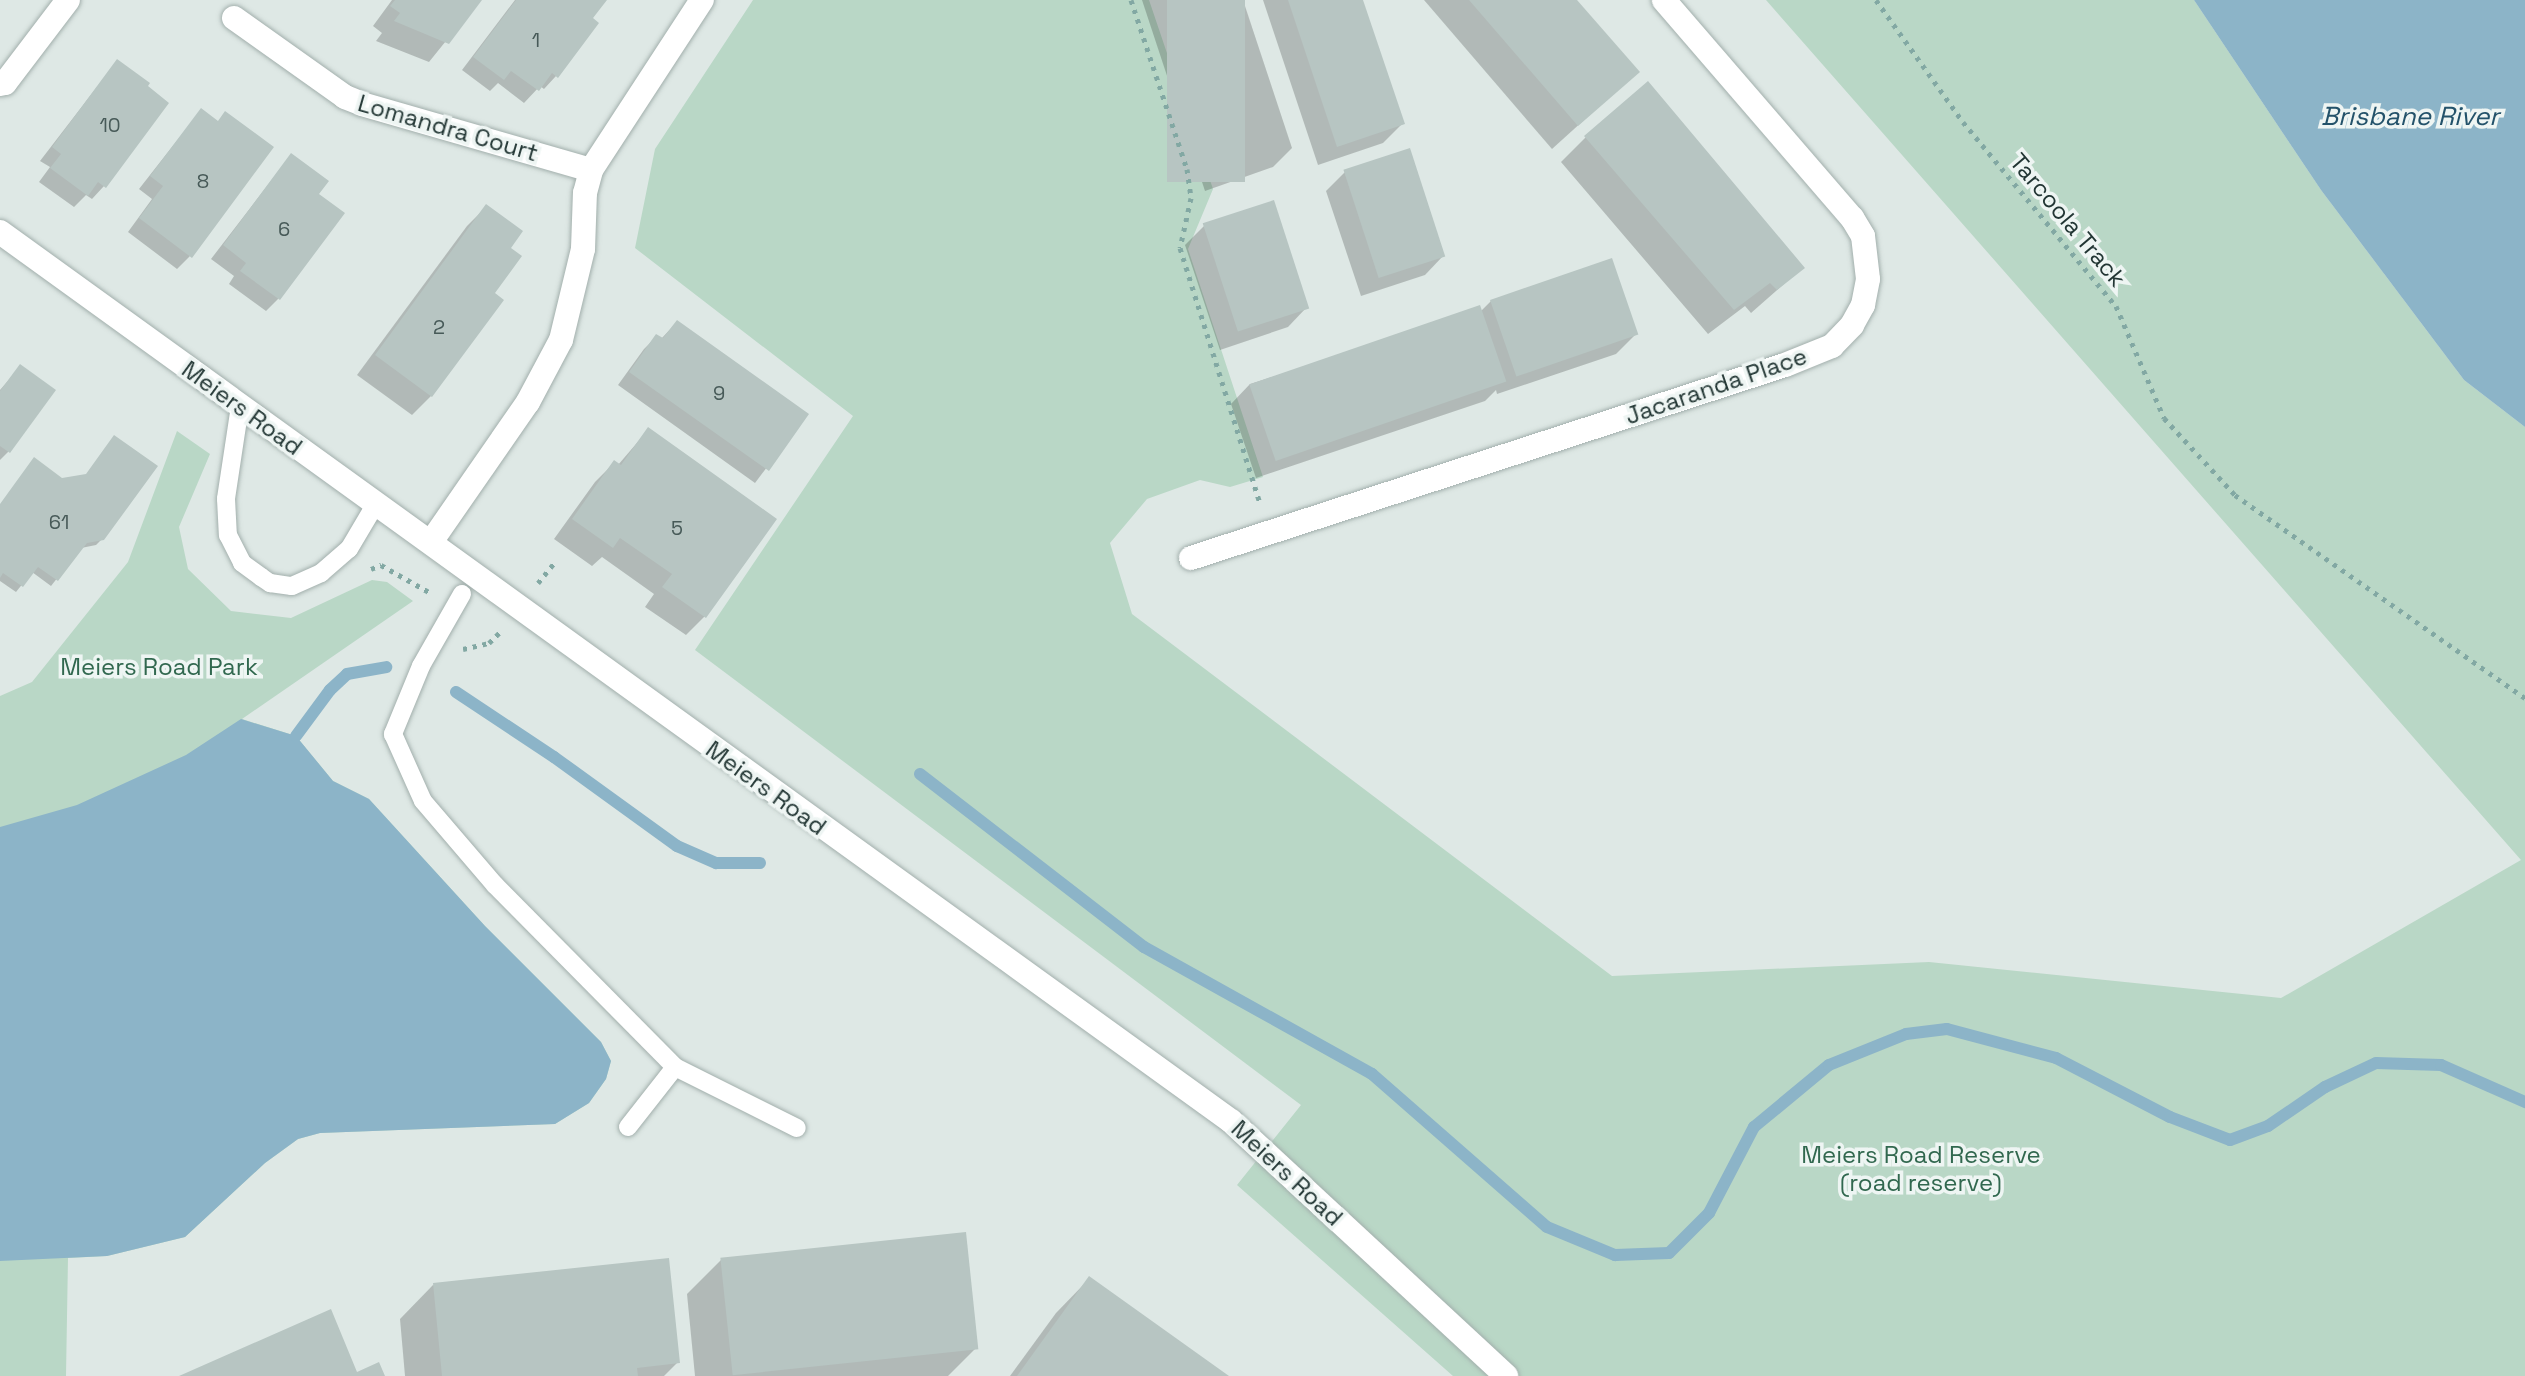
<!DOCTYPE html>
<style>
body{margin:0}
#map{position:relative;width:2525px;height:1376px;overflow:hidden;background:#dee8e5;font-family:"Space Grotesk",sans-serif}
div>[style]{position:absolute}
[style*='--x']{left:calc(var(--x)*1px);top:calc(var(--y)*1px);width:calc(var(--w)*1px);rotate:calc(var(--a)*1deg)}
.green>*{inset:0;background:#b9d7c6}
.water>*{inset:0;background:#8cb4c8}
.shadow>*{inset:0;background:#0003}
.stream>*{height:12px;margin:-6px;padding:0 6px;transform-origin:6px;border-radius:6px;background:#8cb4c8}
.building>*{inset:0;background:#b7c5c2;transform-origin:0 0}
.path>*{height:5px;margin-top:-2.5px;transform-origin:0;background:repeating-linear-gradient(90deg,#82a8a3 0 4px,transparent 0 10px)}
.roads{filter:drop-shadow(0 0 2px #a2afac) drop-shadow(0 0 2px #a2afac)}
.service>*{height:18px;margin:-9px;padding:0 9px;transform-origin:9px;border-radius:9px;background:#fff}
.minor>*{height:24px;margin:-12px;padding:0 12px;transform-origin:12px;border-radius:12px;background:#fff}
span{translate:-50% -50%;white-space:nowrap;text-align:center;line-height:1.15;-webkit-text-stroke:7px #eef5f3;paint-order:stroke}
.number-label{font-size:20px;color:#475a58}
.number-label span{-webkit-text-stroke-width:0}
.street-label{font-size:24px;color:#223634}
.park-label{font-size:24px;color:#31684f}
.water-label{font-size:26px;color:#23526a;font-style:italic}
</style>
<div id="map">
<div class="green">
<i style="clip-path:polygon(753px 0,1149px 0,1213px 189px,1188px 249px,1263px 477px,1230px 487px,1200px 480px,1147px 499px,1110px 543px,1132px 614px,1612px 976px,1929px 962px,2281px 998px,2521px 860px,1766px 0,2194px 0,2321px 190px,2464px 380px,2525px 427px,2525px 1376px,1453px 1376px,1237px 1185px,1301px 1105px,695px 650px,853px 416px,635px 248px,655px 149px)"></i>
<i style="clip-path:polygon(177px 431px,210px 454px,179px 527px,188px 569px,231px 611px,291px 618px,372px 580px,387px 582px,413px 601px,242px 719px,296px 736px,333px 781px,369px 799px,485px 926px,601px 1042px,611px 1061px,606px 1079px,589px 1103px,555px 1124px,320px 1133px,298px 1139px,265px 1163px,185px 1237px,107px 1256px,68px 1258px,66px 1376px,0 1376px,0 696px,32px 682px,128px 562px)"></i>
</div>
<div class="water">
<i style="clip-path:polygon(2194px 0,2525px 0,2525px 427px,2464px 380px,2321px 190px)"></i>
<i style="clip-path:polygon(241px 719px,296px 736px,333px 781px,369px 799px,485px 926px,601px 1042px,611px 1061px,606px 1079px,589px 1103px,555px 1124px,320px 1133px,298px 1139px,265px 1163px,185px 1237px,107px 1256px,0 1261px,0 827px,77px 805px,186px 755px)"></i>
</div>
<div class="shadow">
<i style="clip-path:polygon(392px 0,479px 0,429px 62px,376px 41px,382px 33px,373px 26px)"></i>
<i style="clip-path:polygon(515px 0,604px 0,556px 76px,544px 89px,540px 86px,524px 103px,498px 83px,490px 91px,462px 70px)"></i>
<i style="clip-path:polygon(1142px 0,1243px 0,1292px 148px,1273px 167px,1205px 191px)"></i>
<i style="clip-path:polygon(1263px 0,1361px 0,1402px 124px,1383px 143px,1318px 165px)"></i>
<i style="clip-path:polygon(1424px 0,1575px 0,1637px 72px,1552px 149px)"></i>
<i style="clip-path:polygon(117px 61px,104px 186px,92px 199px,86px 195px,74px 207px,39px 182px,50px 167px,40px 161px)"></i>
<i style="clip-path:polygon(201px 110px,190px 256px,177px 269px,128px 232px,152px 199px,139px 189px)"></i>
<i style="clip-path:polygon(1586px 137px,1802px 268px,1751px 313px,1745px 306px,1708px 334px,1561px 162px)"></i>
<i style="clip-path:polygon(291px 155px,316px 194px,278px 299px,266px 311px,229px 284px,234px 276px,211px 259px)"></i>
<i style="clip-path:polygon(1345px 172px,1444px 255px,1425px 275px,1361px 296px,1326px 191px)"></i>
<i style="clip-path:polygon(486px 207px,508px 248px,492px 293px,431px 396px,412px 415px,357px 375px,467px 226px)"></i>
<i style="clip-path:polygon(1204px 226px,1307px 307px,1288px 327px,1220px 350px,1185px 245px)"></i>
<i style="clip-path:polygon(1491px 301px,1635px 335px,1616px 354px,1497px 394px,1496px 390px,1485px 401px,1256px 478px,1231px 404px,1250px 384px,1480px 312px)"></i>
<i style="clip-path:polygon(677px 322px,807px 414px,755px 483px,618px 385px,644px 349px,657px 336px,661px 339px)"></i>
<i style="clip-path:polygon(21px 366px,8px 452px,0 460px,0 390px)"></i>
<i style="clip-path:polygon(648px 430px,705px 616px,686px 635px,645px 607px,654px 594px,602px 557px,592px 566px,554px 539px,595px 482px,614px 463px,618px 465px)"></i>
<i style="clip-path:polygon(0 505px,103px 538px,96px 545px,81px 548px,51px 586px,32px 572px,16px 592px,0 581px)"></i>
<i style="clip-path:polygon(721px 1260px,976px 1348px,948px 1376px,695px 1376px,687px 1294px)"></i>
<i style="clip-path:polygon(1089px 1279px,1225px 1376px,1010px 1376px,1056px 1313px)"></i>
<i style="clip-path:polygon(433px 1285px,678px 1362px,664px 1376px,405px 1376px,400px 1319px)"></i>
</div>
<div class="stream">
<i style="--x:456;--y:692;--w:118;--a:33.6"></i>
<i style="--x:554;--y:757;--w:152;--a:35.9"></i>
<i style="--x:677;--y:846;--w:43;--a:23.6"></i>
<i style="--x:716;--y:863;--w:44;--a:0"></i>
<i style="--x:296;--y:736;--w:57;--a:-53.5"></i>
<i style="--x:330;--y:690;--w:23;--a:-43"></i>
<i style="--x:347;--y:674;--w:40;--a:-10"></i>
<i style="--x:920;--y:774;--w:283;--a:37.7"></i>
<i style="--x:1144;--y:947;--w:261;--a:29.1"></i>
<i style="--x:1372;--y:1074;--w:232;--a:41.2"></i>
<i style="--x:1547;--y:1227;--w:74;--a:22.4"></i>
<i style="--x:1615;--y:1255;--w:54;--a:-2.1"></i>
<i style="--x:1669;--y:1253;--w:57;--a:-45"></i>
<i style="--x:1709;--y:1213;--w:97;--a:-62.4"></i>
<i style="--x:1754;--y:1127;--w:97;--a:-39.6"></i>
<i style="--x:1829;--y:1065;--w:83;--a:-21.9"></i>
<i style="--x:1906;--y:1034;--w:41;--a:-7"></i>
<i style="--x:1947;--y:1029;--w:113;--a:14.9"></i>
<i style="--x:2056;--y:1058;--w:128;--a:27.4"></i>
<i style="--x:2170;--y:1117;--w:64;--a:21"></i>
<i style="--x:2230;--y:1140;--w:40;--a:-20.2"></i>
<i style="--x:2268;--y:1126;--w:69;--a:-34.4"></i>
<i style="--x:2325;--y:1087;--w:56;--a:-25.2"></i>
<i style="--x:2376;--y:1063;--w:65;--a:1.8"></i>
<i style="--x:2441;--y:1065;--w:92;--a:23.8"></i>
</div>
<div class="building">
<i style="clip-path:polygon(395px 0,482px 0,449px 44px,394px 21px,400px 13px,390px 6px)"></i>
<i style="clip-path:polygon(516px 0,607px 0,593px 18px,599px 23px,558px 78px,552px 73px,539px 91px,511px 71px,504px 80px,473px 57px)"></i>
<i style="left:1167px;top:0;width:78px;height:182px"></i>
<i style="clip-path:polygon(1288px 0,1363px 0,1405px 124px,1337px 147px)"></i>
<i style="clip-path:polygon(1469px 0,1577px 0,1640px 72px,1578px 126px)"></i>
<i style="clip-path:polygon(117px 59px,150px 83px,148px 86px,169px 103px,106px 188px,98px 182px,88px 196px,50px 168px,61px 154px,52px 147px)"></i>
<i style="clip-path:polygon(1648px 81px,1805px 268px,1777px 290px,1770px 283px,1734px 310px,1584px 136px)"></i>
<i style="clip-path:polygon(201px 108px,218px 121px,225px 111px,274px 147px,192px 258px,139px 218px,163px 186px,150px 176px)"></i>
<i style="left:1410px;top:148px;width:114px;height:70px;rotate:72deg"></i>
<i style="clip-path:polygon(291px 153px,329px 181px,319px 194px,345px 213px,280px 300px,240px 271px,246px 263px,223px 245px)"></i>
<i style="left:1274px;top:200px;width:114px;height:75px;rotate:72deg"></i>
<i style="clip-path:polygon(486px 204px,523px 231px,511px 248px,522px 256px,495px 293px,504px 300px,432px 397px,375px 355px)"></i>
<i style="left:1612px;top:258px;width:81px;height:129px;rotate:71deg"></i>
<i style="left:1480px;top:305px;width:81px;height:244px;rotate:71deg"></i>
<i style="clip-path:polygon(677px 320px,809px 414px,769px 471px,629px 372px,656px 334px,663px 338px)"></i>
<i style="clip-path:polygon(20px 364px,56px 390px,10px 453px,0 446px,0 391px)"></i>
<i style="clip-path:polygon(648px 427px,777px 519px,706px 618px,662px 587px,672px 574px,620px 538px,613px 548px,572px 519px,614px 460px,621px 465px)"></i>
<i style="clip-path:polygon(114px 435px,158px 466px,104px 540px,87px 543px,58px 581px,38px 567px,23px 587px,3px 573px,0 578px,0 504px,34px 457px,62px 478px,86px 474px)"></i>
<i style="left:966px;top:1232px;width:118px;height:247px;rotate:84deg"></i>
<i style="clip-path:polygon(669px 1258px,680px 1363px,637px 1368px,638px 1376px,442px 1376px,433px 1283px)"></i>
<i style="clip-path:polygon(1089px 1276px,1229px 1376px,1017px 1376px)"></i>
<i style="clip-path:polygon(331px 1309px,357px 1372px,379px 1362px,385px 1376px,179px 1376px)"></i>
</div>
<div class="path">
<i style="--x:1131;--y:0;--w:178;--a:71.7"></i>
<i style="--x:1187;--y:169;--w:29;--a:82"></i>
<i style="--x:1191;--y:198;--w:51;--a:102.4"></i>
<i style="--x:1180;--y:248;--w:268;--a:72.6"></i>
<i style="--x:1876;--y:0;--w:150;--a:54.5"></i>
<i style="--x:1963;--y:122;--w:239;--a:50.3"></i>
<i style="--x:2116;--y:306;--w:122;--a:66.8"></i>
<i style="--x:2164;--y:418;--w:105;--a:47.3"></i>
<i style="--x:2235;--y:495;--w:354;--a:35"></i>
<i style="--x:371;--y:569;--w:11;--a:-22"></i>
<i style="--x:381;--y:565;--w:55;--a:29.4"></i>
<i style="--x:538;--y:583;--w:27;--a:-51"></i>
<i style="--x:463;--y:649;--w:27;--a:-13"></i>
<i style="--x:489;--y:643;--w:16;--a:-45"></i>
</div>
<div class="roads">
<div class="service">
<i style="--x:240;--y:406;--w:94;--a:98.6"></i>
<i style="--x:226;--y:499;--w:36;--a:87"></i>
<i style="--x:228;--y:535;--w:31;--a:63"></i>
<i style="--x:242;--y:563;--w:24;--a:36"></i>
<i style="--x:261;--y:577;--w:11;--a:34"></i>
<i style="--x:270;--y:583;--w:22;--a:8"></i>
<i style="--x:292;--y:586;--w:32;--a:-24"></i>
<i style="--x:321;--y:573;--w:37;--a:-41"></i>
<i style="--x:349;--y:549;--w:51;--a:-59.4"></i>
<i style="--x:462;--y:594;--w:83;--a:119.7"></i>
<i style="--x:421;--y:666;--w:74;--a:112.4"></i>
<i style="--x:393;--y:734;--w:73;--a:65.9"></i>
<i style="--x:423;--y:801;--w:111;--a:49.4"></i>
<i style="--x:495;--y:885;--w:256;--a:45.3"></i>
<i style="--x:675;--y:1067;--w:136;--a:26.6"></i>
<i style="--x:628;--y:1127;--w:76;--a:-51.9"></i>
</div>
<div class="minor">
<i style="--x:234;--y:18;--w:136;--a:35.4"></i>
<i style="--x:345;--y:97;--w:18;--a:22"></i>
<i style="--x:362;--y:104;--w:238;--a:16.1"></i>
<i style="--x:0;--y:84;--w:5;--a:-11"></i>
<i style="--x:5;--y:83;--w:104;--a:-52.8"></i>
<i style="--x:0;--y:232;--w:1518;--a:35.84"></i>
<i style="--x:1231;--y:1121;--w:375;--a:42.8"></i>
<i style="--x:431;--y:542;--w:170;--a:-55.3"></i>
<i style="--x:528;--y:402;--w:70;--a:-62"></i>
<i style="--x:561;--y:340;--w:94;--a:-76.4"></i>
<i style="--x:583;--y:249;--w:56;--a:-88"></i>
<i style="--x:585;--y:193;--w:24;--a:-75"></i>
<i style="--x:591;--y:170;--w:203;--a:-56.9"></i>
<i style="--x:1191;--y:558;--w:625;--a:-18"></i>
<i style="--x:1785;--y:365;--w:51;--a:-22"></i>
<i style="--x:1832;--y:346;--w:29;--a:-46"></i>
<i style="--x:1852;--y:325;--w:23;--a:-61"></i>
<i style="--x:1863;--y:305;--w:26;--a:-79"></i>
<i style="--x:1868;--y:279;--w:43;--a:-96.6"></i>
<i style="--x:1863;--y:236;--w:21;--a:-121"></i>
<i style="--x:1852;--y:218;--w:288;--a:-130.8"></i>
</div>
</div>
<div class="number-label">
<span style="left:536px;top:40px">1</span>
<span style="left:110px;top:125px">10</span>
<span style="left:203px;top:181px">8</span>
<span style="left:284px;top:229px">6</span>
<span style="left:439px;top:327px">2</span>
<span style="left:719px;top:393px">9</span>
<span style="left:59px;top:522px">61</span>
<span style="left:677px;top:528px">5</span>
</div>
<div class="street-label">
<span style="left:448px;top:128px;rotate:16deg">Lomandra Court</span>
<span style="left:2068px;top:220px;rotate:50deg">Tarcoola Track</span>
<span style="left:1716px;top:386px;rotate:-19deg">Jacaranda Place</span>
<span style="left:242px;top:408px;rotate:36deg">Meiers Road</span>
<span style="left:766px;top:788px;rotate:36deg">Meiers Road</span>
<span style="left:1287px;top:1173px;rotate:43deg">Meiers Road</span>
</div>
<div class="park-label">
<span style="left:159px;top:667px">Meiers Road Park</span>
<span style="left:1921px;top:1169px">Meiers Road Reserve<br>(road reserve)</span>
</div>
<div class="water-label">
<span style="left:2410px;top:117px">Brisbane River</span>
</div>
</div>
